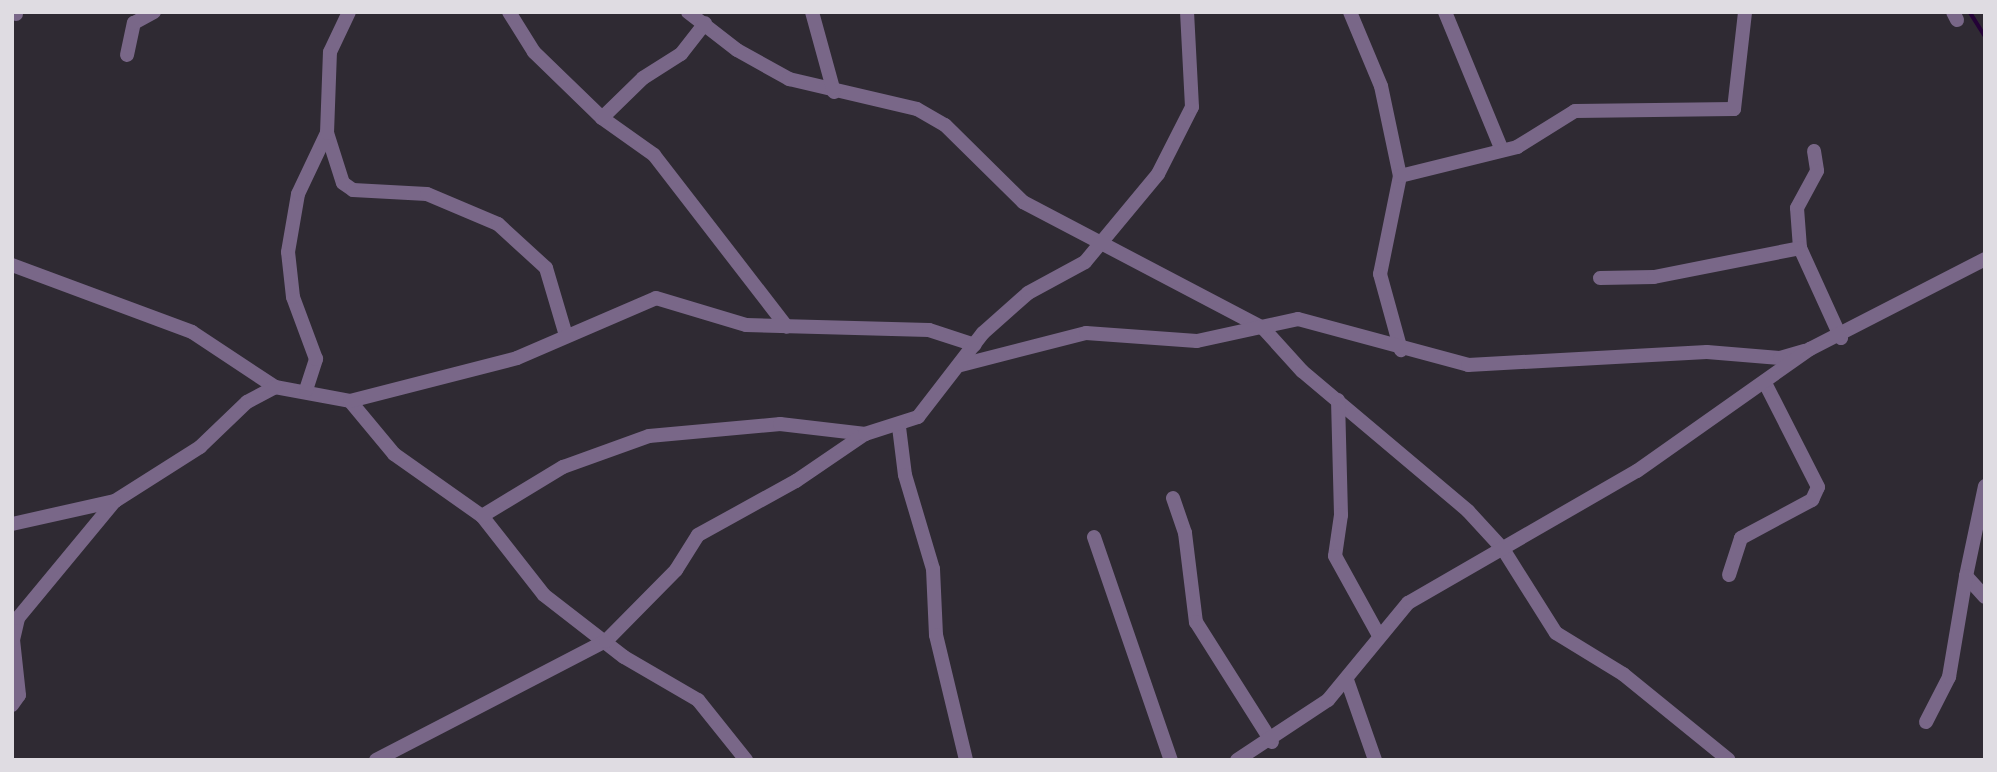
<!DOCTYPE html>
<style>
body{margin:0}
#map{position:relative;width:1997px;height:772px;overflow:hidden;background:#2f2a33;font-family:"PT Sans Narrow",sans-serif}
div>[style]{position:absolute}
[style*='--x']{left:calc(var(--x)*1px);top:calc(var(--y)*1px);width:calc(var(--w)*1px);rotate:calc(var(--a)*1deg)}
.stream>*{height:3.5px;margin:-1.75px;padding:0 1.75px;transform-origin:1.75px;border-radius:1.75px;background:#240237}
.minor>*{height:14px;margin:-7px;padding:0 7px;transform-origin:7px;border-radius:7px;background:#796788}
span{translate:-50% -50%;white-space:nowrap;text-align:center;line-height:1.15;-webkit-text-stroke:5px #161418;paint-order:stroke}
.frame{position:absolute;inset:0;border:14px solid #dfdce2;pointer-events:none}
</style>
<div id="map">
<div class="stream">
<i style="--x:1970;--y:12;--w:28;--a:58"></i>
</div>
<div class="minor">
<i style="--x:16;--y:12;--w:2;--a:90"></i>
<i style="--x:509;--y:12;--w:47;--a:58"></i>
<i style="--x:534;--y:52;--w:95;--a:44.1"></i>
<i style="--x:602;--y:118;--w:64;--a:35.4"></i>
<i style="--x:654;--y:155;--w:217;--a:52.3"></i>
<i style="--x:688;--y:12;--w:62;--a:37.8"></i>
<i style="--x:737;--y:50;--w:60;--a:29.1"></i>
<i style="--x:789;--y:79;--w:131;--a:13.2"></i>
<i style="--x:917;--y:109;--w:32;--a:30"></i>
<i style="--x:945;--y:125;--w:110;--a:44.6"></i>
<i style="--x:1023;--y:202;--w:271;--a:27.7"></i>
<i style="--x:1263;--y:328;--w:58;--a:47.8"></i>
<i style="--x:1302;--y:371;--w:217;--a:40.1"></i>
<i style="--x:1468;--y:511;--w:52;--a:47.4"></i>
<i style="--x:1503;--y:549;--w:99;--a:57.8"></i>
<i style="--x:1556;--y:633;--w:79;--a:31.5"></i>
<i style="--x:1623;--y:674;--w:136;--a:39.1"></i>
<i style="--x:812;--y:12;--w:83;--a:74.6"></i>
<i style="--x:1350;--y:12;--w:80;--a:67.3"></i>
<i style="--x:1381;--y:86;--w:92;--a:78.1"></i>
<i style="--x:1400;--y:176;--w:100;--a:101.5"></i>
<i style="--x:1380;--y:274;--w:79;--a:74.6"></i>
<i style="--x:1445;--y:12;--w:149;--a:67.6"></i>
<i style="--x:1953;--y:12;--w:9;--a:63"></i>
<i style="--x:127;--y:55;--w:33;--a:-78"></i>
<i style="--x:134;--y:23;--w:23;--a:-29"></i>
<i style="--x:602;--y:118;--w:57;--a:-44.3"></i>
<i style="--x:643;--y:78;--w:45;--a:-32.3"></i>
<i style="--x:681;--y:54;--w:39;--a:-52"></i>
<i style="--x:327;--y:133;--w:52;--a:72.3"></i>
<i style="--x:343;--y:183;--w:12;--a:35"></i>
<i style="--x:353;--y:190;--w:74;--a:3.1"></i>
<i style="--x:427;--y:194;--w:77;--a:22.9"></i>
<i style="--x:498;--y:224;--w:65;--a:42.5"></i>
<i style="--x:546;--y:268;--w:67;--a:73.5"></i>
<i style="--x:1814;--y:151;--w:20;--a:81"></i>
<i style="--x:1817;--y:171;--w:42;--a:118.4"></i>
<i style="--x:1797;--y:208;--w:40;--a:85.7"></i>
<i style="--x:1800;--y:248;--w:99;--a:65.5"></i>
<i style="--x:1400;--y:176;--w:121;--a:-13.9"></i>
<i style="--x:1517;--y:147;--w:68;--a:-31.8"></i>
<i style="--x:1575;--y:111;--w:159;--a:-0.7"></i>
<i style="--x:1734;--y:109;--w:98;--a:-83.5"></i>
<i style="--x:12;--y:265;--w:192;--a:20.4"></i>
<i style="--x:192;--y:332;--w:100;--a:33.5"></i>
<i style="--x:275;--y:387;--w:76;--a:10.6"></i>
<i style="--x:350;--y:401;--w:69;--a:50.3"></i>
<i style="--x:394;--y:454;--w:108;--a:35.2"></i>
<i style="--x:482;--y:516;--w:100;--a:51.9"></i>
<i style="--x:544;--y:595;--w:101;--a:37.8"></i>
<i style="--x:624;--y:657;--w:86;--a:30.2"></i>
<i style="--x:698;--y:700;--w:77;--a:51.3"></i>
<i style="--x:1600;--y:278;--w:54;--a:-1.1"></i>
<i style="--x:1654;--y:277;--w:149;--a:-11.2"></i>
<i style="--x:961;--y:365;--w:129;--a:-14.4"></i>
<i style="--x:1086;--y:333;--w:111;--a:4.1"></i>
<i style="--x:1197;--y:341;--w:103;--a:-12.3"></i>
<i style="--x:1298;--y:319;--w:176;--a:15.1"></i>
<i style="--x:1468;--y:365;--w:239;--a:-3.1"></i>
<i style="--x:1707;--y:352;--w:73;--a:4.7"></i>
<i style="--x:1780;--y:358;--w:26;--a:-16"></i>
<i style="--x:306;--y:390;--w:33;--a:-72"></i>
<i style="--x:316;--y:359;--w:66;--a:-110.4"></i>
<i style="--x:293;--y:297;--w:45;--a:-96.3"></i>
<i style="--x:288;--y:252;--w:59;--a:-80.2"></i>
<i style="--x:298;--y:194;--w:68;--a:-64.6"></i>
<i style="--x:327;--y:133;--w:81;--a:-87.9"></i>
<i style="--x:330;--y:52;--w:44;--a:-64.6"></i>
<i style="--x:1338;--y:400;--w:115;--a:88.5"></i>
<i style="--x:1341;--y:515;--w:41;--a:98.3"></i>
<i style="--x:1335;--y:556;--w:89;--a:61.1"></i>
<i style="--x:350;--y:401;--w:172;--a:-14.4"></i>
<i style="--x:517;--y:358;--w:151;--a:-23.3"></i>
<i style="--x:656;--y:298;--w:94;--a:16.7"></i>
<i style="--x:746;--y:325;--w:183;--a:1.6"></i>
<i style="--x:929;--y:330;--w:48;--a:18.1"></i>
<i style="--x:899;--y:427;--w:48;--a:82.9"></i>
<i style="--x:905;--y:475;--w:98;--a:73.4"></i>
<i style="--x:933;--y:569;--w:66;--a:87.4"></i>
<i style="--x:936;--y:635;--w:129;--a:76.5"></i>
<i style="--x:1985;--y:486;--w:92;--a:101.9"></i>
<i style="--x:1966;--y:576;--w:28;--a:48"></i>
<i style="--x:1173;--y:498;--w:37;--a:71"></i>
<i style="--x:1185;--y:533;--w:90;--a:83"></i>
<i style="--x:1196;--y:622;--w:142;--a:57.7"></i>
<i style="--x:482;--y:516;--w:95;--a:-31.2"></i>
<i style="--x:563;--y:467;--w:91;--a:-19.8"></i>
<i style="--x:649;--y:436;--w:132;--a:-5.2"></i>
<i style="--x:780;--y:424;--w:86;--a:6.7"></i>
<i style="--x:12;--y:524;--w:106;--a:-12.6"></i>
<i style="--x:115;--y:501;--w:101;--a:-32.4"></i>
<i style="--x:200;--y:447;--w:65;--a:-43.8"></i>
<i style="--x:247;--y:402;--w:32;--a:-28"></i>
<i style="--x:1094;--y:537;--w:236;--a:71"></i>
<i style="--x:1729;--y:575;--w:39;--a:-72"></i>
<i style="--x:1741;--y:538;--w:81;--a:-28.2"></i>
<i style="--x:1812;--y:500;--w:14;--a:-65"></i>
<i style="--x:1818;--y:487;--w:114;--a:-117"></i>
<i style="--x:1347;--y:680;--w:85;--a:70.7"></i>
<i style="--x:12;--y:705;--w:12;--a:-55"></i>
<i style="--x:19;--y:695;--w:55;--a:-96.2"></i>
<i style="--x:13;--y:640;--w:23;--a:-77"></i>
<i style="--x:18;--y:618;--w:151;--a:-50.4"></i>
<i style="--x:1926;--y:722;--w:51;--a:-62.9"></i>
<i style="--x:1949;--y:677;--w:102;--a:-80.4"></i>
<i style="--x:376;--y:760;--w:259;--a:-27.4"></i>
<i style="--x:606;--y:641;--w:100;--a:-45.4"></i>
<i style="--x:676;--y:570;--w:41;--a:-57.8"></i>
<i style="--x:698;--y:535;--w:112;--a:-28.9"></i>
<i style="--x:796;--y:481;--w:83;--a:-34.3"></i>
<i style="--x:865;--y:434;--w:56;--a:-17.8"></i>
<i style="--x:918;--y:417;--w:106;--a:-52.3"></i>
<i style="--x:983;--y:333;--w:60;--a:-41.6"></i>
<i style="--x:1028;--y:293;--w:65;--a:-28.5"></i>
<i style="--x:1085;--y:262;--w:114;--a:-50.3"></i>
<i style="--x:1158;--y:174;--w:75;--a:-63.1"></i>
<i style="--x:1192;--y:107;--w:95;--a:-93"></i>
<i style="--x:1237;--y:760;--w:109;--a:-33.4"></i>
<i style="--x:1328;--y:700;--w:126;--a:-50.5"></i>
<i style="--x:1408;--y:603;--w:264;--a:-30"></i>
<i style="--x:1637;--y:471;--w:212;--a:-35.2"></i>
<i style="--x:1810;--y:349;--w:197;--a:-27.2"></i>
</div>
<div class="frame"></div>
</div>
